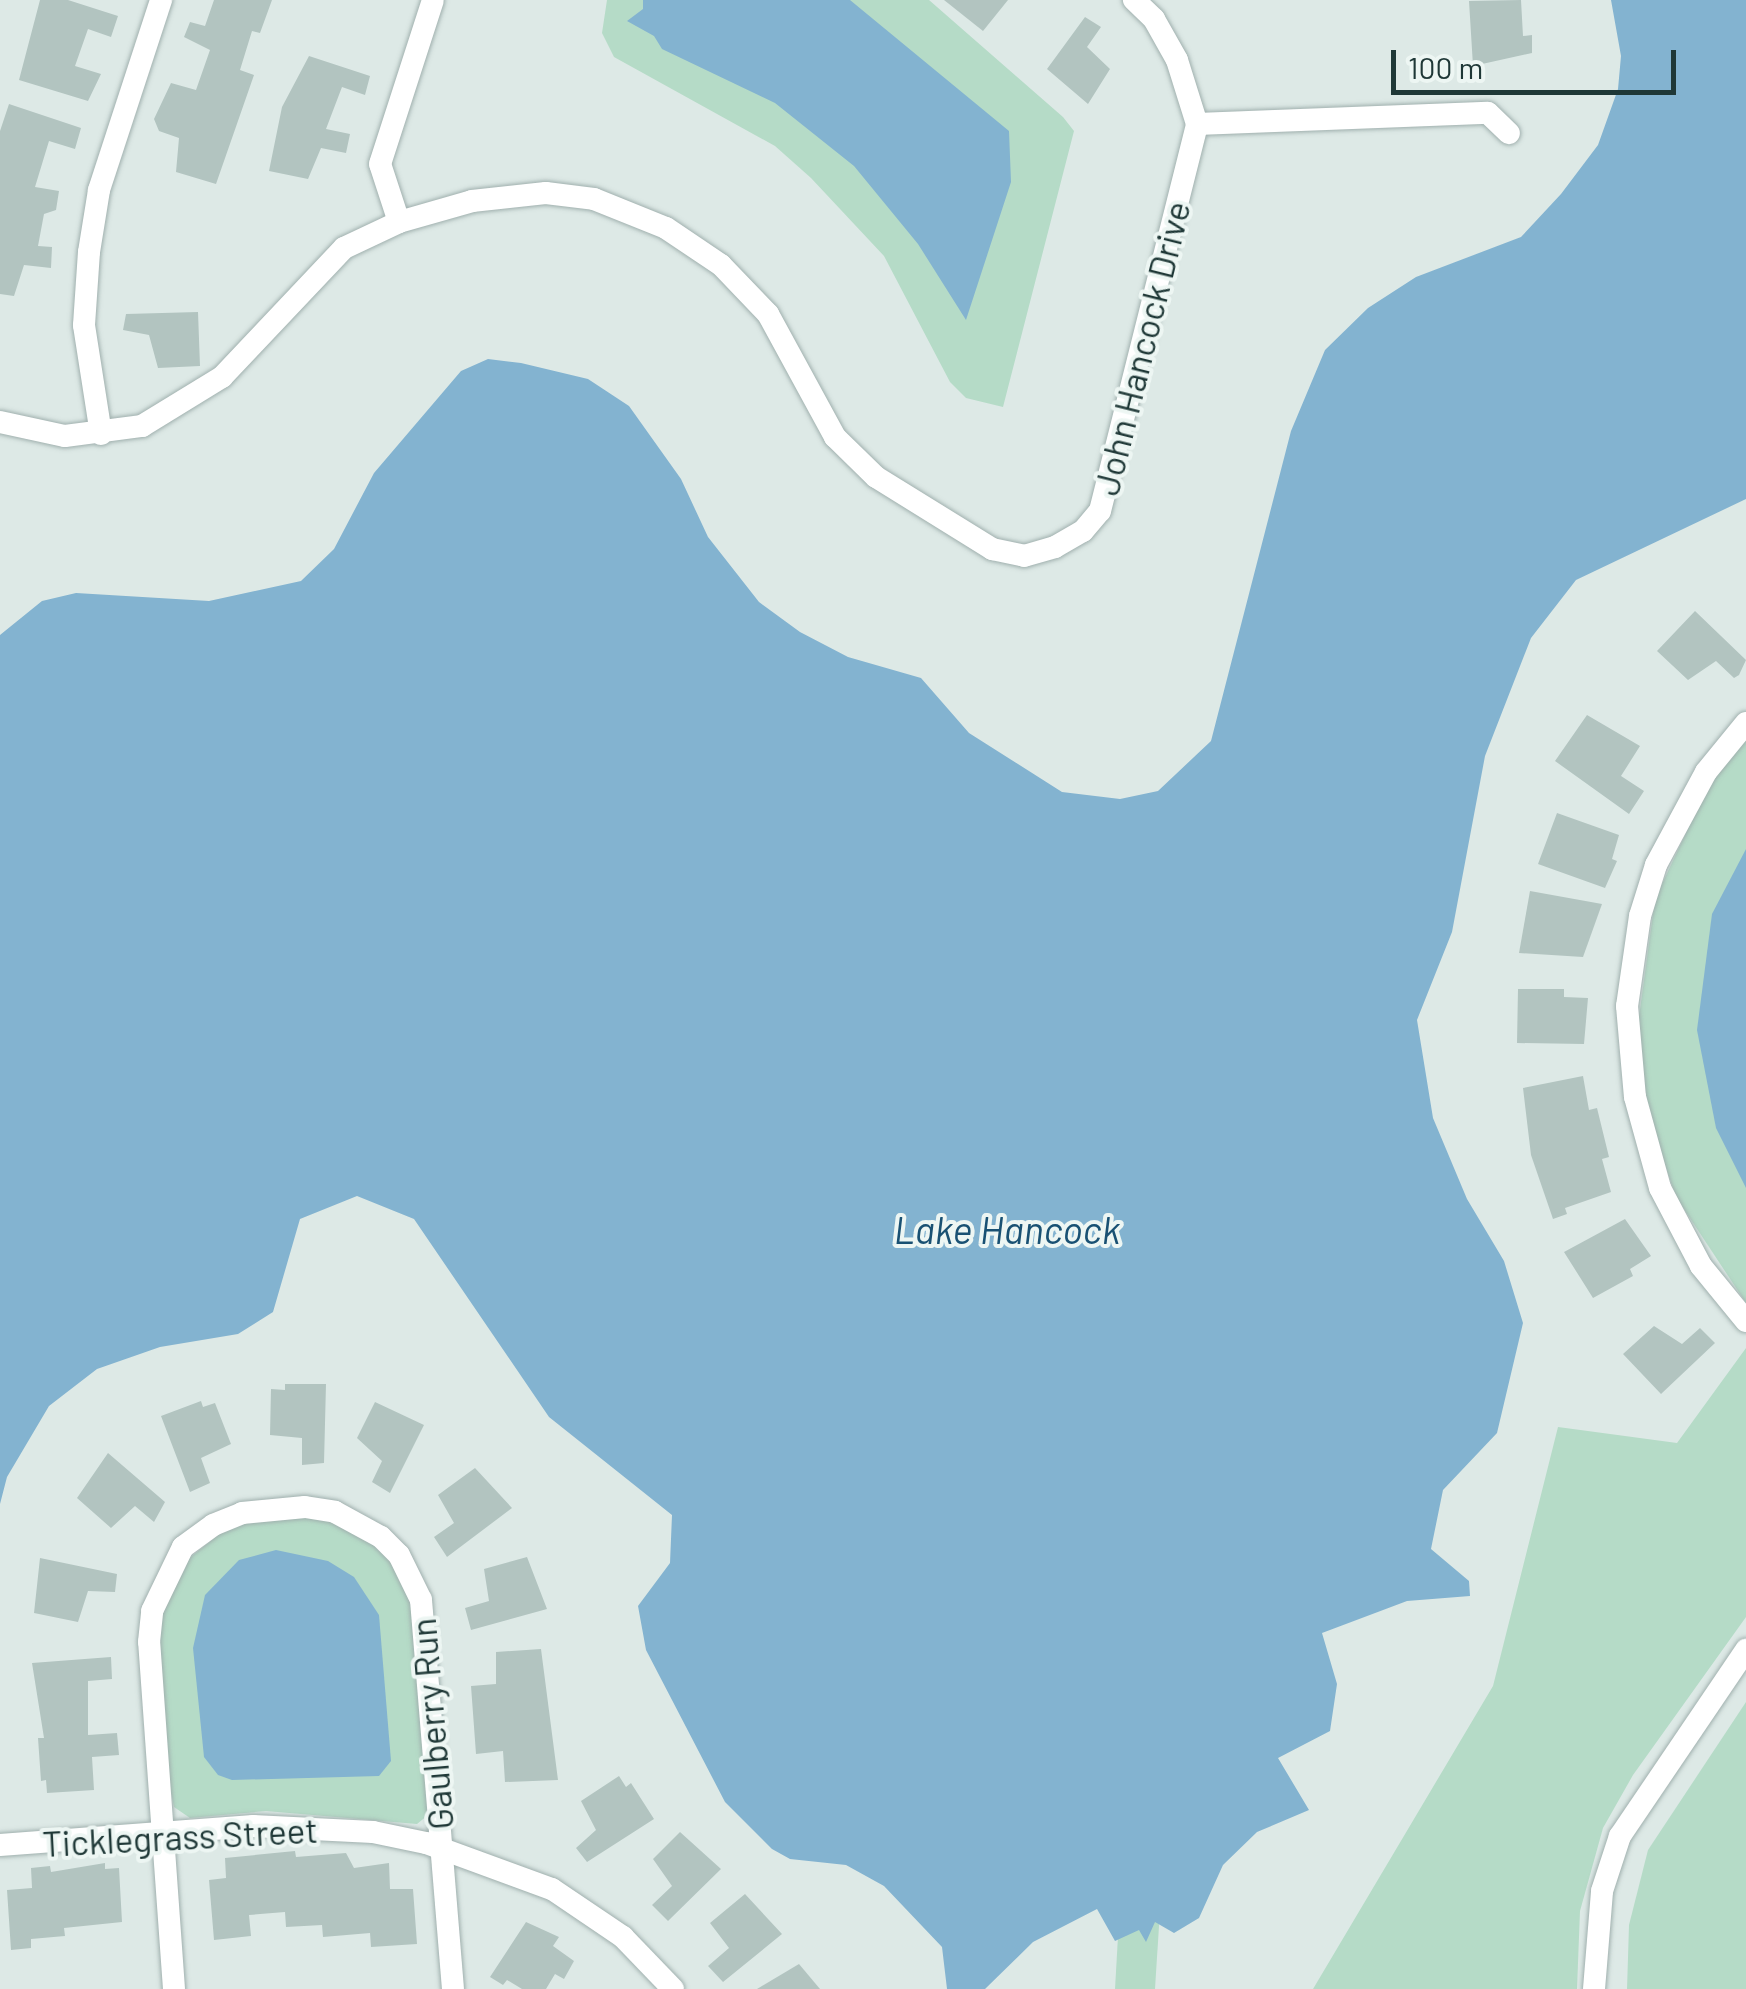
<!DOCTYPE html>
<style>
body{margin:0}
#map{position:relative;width:1746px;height:1989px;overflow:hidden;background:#dde9e6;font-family:Barlow,sans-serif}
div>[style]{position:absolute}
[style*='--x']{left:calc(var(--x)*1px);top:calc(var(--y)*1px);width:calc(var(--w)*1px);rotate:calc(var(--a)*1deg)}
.green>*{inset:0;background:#b5dbc7}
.water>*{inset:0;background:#83b3d0}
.building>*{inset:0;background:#b2c4c0}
.roads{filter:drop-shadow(0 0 2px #a0b0ae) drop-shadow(0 0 2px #a0b0ae)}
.minor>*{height:22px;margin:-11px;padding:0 11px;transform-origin:11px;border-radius:11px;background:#fff}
span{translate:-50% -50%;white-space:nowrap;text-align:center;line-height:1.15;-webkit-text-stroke:8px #edf6f3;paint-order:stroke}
.street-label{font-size:35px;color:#1f3837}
.water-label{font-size:38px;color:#195173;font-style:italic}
.scale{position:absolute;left:1391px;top:50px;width:285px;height:45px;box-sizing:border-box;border:5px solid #1f3837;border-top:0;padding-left:12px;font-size:30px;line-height:35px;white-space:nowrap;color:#1f3837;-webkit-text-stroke:8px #edf6f3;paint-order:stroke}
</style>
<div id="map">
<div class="green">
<i style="clip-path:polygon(607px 0,929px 0,1063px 117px,1074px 131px,1003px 407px,966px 398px,950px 382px,884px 256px,811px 178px,775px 146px,614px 57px,602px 33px)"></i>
<i style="clip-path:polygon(1746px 739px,1746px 1303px,1676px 1197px,1651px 1124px,1636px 1039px,1655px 899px,1708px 786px)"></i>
<i style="clip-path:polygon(1746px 1348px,1746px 1617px,1633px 1775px,1603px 1828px,1580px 1911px,1577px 1989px,1313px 1989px,1493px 1686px,1558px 1427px,1677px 1443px)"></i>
<i style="clip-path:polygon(312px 1515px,358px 1530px,401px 1572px,414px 1601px,428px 1815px,417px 1824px,266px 1811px,190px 1818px,174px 1807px,169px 1782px,159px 1631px,164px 1599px,182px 1564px,233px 1523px)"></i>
<i style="clip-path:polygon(1746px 1702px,1746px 1989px,1627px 1989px,1629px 1925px,1648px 1850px)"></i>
<i style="clip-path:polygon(1160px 1910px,1155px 1989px,1115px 1989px,1119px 1919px)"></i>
</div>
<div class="water">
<i style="clip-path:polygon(643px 0,850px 0,1009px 131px,1011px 182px,966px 320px,918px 244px,854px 166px,775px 103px,662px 49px,654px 36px,627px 21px,643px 9px)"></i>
<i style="clip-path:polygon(1611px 0,1746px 0,1746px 499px,1576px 580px,1531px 638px,1485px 756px,1452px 932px,1417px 1020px,1433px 1118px,1467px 1199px,1504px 1261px,1523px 1323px,1497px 1433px,1443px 1490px,1431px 1549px,1469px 1581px,1470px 1596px,1407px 1601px,1322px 1633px,1337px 1684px,1330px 1731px,1278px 1758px,1309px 1810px,1257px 1832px,1223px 1865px,1199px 1918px,1174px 1933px,1155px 1922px,1146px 1942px,1139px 1930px,1115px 1941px,1097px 1909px,1033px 1942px,985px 1989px,947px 1989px,942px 1947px,884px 1886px,846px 1865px,790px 1859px,772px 1849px,725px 1802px,646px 1650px,638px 1606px,670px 1563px,672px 1515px,549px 1417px,414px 1219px,357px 1196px,300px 1219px,273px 1312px,238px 1334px,160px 1347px,97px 1369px,49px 1406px,7px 1477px,0 1504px,0 635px,42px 601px,76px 593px,209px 601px,301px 581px,334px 549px,374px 473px,461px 371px,488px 359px,521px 363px,588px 379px,629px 406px,681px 479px,708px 537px,759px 602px,800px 632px,848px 657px,921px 678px,969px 733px,1062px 792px,1120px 799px,1158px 791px,1211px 741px,1291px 431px,1325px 350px,1368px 308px,1416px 277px,1521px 237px,1561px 194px,1598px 145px,1618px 89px,1621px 56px)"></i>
<i style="clip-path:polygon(1746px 849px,1746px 1188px,1716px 1128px,1697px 1030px,1712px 914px)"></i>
<i style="clip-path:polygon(276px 1550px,328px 1561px,354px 1577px,379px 1615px,391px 1761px,379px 1776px,232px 1780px,218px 1775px,204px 1757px,193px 1648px,205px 1595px,239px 1560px)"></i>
</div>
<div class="building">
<i style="clip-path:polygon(40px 0,68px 0,118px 16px,111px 37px,88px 29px,75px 66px,101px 74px,88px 101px,19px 80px)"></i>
<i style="clip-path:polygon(214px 0,272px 0,260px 33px,252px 31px,240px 70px,254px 75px,216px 184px,176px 172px,179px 138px,159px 131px,154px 119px,171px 83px,196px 90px,210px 50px,184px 37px,190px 22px,205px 26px)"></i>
<i style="clip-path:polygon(944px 0,1008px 0,983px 31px)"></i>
<i style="clip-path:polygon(1521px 0,1523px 36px,1532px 35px,1532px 53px,1473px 66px,1469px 1px)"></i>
<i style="clip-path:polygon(1085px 17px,1101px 27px,1087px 47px,1110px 69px,1088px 104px,1047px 69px)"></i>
<i style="clip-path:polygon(309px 56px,370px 76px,365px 95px,342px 87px,326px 129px,350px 134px,346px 153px,321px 148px,308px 179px,269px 171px,282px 107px)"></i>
<i style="clip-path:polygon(9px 104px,81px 128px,75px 149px,49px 141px,35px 187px,59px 191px,56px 210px,44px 214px,38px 246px,52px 247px,51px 268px,24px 265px,14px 296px,0 294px,0 131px)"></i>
<i style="clip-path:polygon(198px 312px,200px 366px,158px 368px,149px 335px,123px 330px,126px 314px)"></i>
<i style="clip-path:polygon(1695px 611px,1746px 660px,1739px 675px,1734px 678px,1716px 661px,1688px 680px,1657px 651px)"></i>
<i style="clip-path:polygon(1587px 715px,1640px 746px,1621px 776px,1644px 791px,1629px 814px,1555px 761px)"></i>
<i style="clip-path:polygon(1557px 813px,1619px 835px,1612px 859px,1617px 861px,1605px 888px,1538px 864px)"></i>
<i style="clip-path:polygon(1530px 891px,1602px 904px,1583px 957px,1519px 953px)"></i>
<i style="clip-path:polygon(1518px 989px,1564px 989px,1564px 997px,1588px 998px,1584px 1044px,1517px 1043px)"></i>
<i style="clip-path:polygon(1583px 1076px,1589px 1110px,1597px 1108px,1609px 1157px,1602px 1159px,1611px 1192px,1565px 1208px,1567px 1214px,1553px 1219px,1531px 1155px,1523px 1088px)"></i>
<i style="clip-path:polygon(1625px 1219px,1651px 1256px,1630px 1269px,1633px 1276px,1593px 1298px,1564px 1252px)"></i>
<i style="clip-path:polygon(1654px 1326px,1682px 1344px,1700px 1328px,1715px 1343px,1661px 1394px,1623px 1354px)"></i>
<i style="clip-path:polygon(285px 1384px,326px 1384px,324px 1463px,302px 1465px,302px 1438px,270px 1435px,271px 1389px,285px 1390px)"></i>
<i style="clip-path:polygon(201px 1401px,203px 1407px,215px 1403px,231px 1444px,201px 1458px,210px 1483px,190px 1492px,161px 1416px)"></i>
<i style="clip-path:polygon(375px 1402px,424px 1425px,390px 1493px,372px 1482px,382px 1461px,357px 1438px)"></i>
<i style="clip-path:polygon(108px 1453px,165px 1502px,154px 1522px,135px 1506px,111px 1528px,77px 1498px)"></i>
<i style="clip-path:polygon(475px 1468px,512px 1508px,447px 1557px,434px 1537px,454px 1523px,438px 1495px)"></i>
<i style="clip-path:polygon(527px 1557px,547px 1609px,471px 1630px,465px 1608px,489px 1601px,484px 1569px)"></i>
<i style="clip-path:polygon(40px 1558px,117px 1574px,115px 1592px,88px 1591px,78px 1622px,34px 1613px)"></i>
<i style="clip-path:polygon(541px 1649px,558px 1780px,505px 1782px,503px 1751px,476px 1754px,471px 1686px,496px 1684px,496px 1652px)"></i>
<i style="clip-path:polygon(111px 1657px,112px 1679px,88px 1681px,88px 1735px,117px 1733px,119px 1755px,92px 1757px,94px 1790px,47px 1793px,46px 1780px,41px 1781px,38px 1738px,44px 1738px,32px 1663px)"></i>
<i style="clip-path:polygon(619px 1776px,626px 1787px,631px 1783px,654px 1819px,587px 1862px,576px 1848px,596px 1830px,581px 1801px)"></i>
<i style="clip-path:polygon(680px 1832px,721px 1869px,668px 1921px,652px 1905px,672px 1886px,653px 1859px)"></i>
<i style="clip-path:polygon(295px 1851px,296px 1857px,346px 1853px,354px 1868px,389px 1863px,390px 1889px,413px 1889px,417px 1944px,371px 1947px,370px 1933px,323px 1937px,322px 1925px,286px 1927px,285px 1912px,249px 1915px,251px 1936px,214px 1940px,209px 1880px,226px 1878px,225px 1858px)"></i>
<i style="clip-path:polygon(105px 1863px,105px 1869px,119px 1868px,122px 1922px,64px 1928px,65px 1936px,31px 1939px,31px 1948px,11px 1950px,7px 1890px,32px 1888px,31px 1868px,50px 1866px,51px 1872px)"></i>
<i style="clip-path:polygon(745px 1894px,782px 1934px,723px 1982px,708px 1966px,729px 1948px,710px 1923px)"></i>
<i style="clip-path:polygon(526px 1922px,559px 1937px,553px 1946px,574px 1961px,564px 1979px,555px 1974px,546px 1989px,522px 1989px,507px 1980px,503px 1985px,490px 1977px)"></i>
<i style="clip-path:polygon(799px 1964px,820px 1989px,757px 1989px)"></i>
</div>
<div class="roads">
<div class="minor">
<i style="--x:1197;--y:124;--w:291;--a:-2.2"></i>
<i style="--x:1488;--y:113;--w:29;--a:44"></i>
<i style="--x:399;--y:222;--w:61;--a:-108.1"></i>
<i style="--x:380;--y:164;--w:172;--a:-72.1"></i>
<i style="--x:0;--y:422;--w:66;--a:12.2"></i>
<i style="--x:65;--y:436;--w:78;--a:-7.4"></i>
<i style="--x:142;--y:426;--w:94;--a:-31.5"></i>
<i style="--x:222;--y:377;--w:178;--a:-46.6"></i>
<i style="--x:344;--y:248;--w:61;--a:-25.3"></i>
<i style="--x:399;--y:222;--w:76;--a:-16"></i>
<i style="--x:472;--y:201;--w:74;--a:-6.2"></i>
<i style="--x:546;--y:193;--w:48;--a:7.1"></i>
<i style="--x:594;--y:199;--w:78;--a:21.9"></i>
<i style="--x:666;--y:228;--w:66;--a:33.9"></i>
<i style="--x:721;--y:265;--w:68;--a:46.2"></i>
<i style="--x:768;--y:314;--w:140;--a:61.4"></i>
<i style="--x:835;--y:437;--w:57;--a:44.3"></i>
<i style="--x:876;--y:477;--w:137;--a:31.8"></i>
<i style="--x:992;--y:549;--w:33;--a:12"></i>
<i style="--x:1024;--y:556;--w:32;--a:-16"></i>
<i style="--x:1055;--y:547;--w:32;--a:-30"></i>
<i style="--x:1083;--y:531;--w:26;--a:-50"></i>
<i style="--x:1100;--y:511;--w:399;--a:-75.9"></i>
<i style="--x:1197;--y:124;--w:67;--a:-107.4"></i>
<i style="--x:1177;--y:60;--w:47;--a:-119.3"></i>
<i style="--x:1154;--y:19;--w:28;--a:-136"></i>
<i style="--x:101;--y:434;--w:110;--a:-98.9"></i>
<i style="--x:84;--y:325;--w:73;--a:-86.1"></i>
<i style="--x:89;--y:252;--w:63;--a:-80.8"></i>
<i style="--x:99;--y:190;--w:200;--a:-71.9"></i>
<i style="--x:1746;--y:723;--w:63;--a:129.2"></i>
<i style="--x:1706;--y:772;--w:106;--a:118.3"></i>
<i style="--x:1656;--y:865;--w:53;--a:107.4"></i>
<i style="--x:1640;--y:916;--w:91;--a:98.2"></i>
<i style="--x:1627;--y:1006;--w:91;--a:85"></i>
<i style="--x:1635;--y:1097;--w:94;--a:74.6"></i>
<i style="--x:1660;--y:1188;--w:88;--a:62.3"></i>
<i style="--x:1701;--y:1266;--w:71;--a:50.7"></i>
<i style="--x:0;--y:1845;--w:254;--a:-4.3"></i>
<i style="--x:253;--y:1826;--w:120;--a:2.9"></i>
<i style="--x:373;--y:1832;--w:54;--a:11.7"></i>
<i style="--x:426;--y:1843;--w:134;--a:20.1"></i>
<i style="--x:552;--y:1889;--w:86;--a:34.1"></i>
<i style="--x:623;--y:1937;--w:72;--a:46.1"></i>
<i style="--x:174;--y:1989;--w:348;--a:-94.1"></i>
<i style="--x:149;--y:1642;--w:31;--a:-84"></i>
<i style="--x:152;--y:1611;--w:71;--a:-64.2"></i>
<i style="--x:183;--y:1547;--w:37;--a:-36"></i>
<i style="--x:213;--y:1525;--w:31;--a:-22"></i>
<i style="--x:242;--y:1513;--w:63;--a:-5.4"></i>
<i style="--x:305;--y:1507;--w:30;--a:9"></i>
<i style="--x:335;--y:1512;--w:52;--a:28.5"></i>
<i style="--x:381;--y:1537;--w:25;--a:45"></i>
<i style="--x:399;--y:1555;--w:50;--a:63.9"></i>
<i style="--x:421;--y:1600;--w:390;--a:85.3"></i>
<i style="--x:1594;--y:1989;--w:98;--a:-85.3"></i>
<i style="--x:1602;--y:1891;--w:58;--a:-71.9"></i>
<i style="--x:1620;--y:1836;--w:225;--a:-55.9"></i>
</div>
</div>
<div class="street-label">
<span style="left:1141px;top:348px;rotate:-76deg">John Hancock Drive</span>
<span style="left:431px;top:1724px;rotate:-95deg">Gaulberry Run</span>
<span style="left:180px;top:1836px;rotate:-3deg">Ticklegrass Street</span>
</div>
<div class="water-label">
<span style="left:1007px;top:1230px">Lake Hancock</span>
</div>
<div class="scale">100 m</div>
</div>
